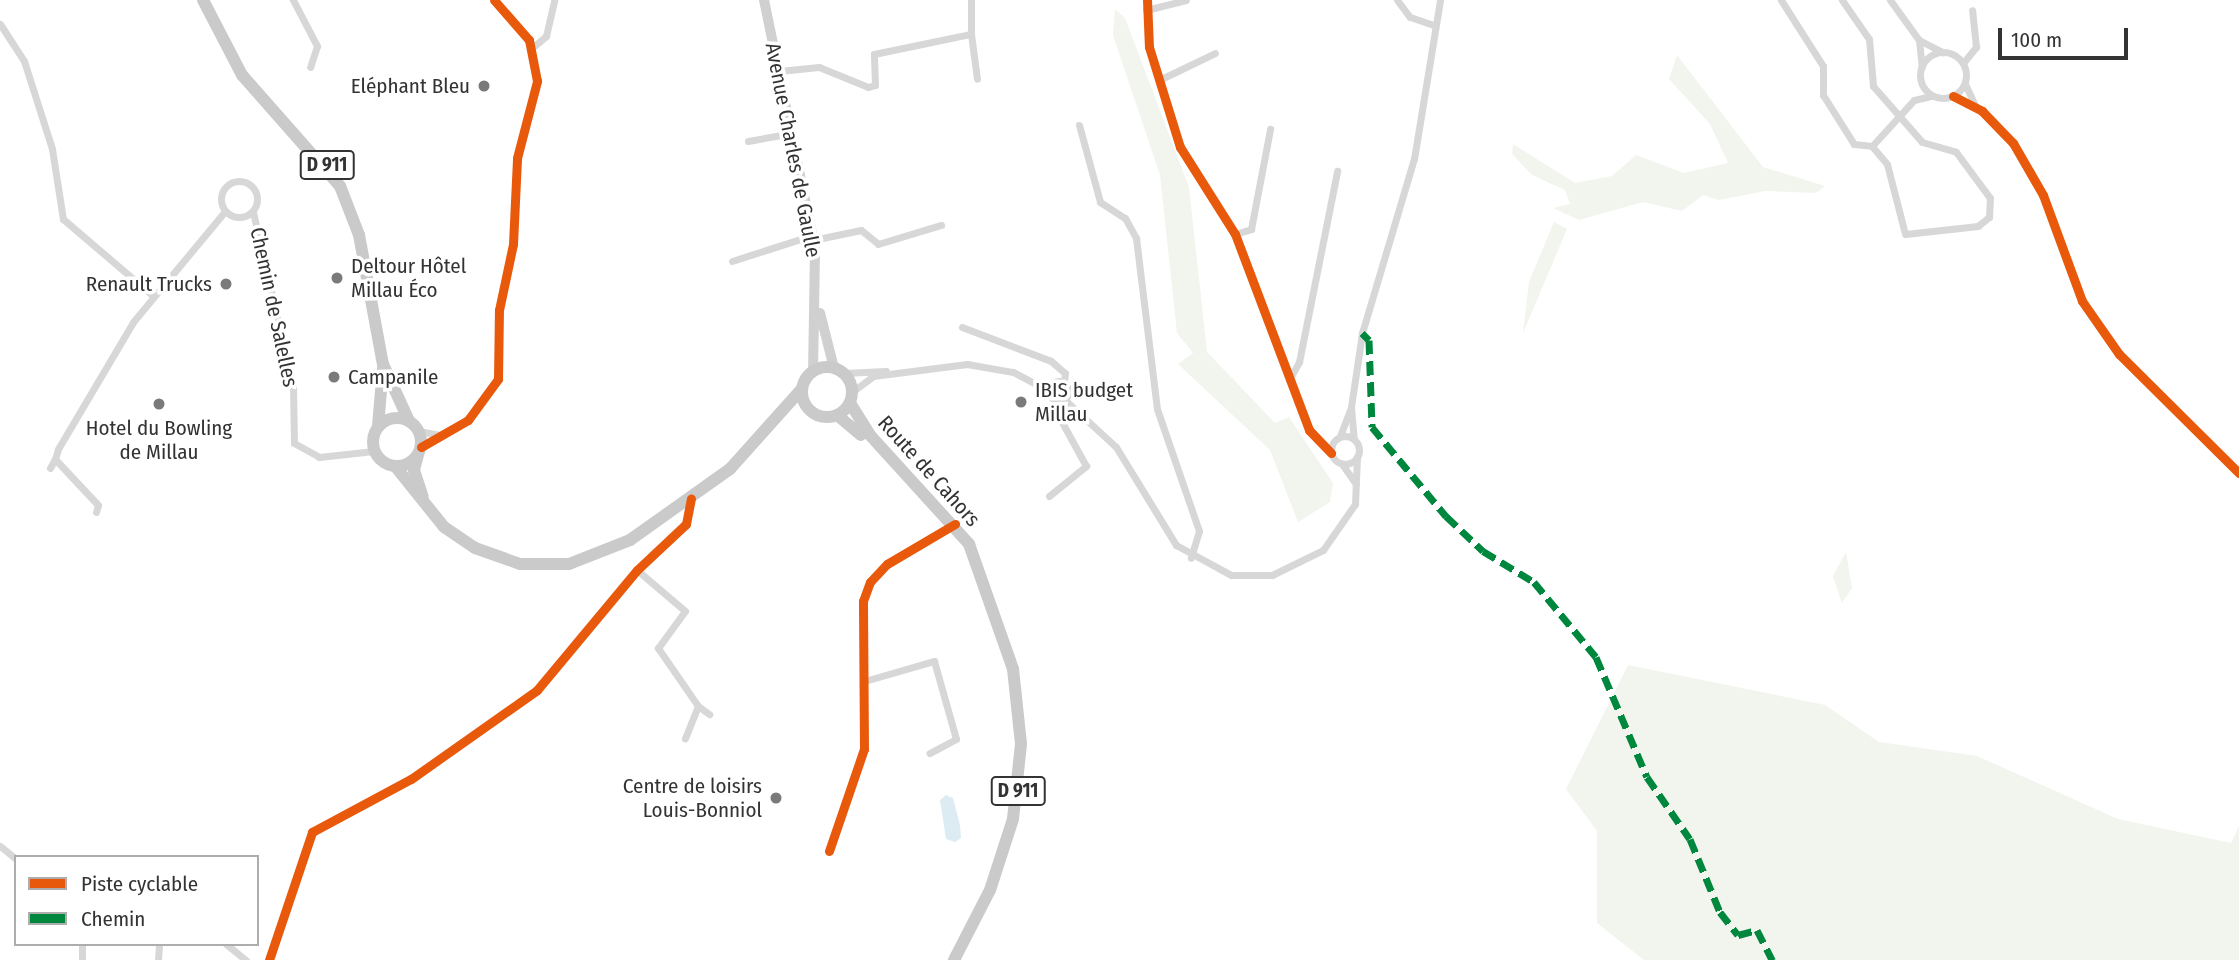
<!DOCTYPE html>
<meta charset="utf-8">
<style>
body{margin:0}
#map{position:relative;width:2239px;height:960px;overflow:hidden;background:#fff;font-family:"Fira Sans Condensed",sans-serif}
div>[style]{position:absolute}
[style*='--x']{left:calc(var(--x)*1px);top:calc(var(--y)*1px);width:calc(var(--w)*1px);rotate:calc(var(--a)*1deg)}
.green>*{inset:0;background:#f1f5ed}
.water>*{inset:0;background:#ddebf3}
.street>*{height:7px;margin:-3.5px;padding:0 3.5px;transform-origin:3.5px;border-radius:3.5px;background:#d7d7d7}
.street>.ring{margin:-3.5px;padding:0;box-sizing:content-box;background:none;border:7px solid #d7d7d7;border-radius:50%}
.secondary>*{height:10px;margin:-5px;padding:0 5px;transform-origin:5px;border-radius:5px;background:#d0d0d0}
.primary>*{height:12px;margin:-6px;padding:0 6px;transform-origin:6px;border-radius:6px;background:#cacaca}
.primary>.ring{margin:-6px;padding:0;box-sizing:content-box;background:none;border:12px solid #cacaca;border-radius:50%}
.quiet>*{height:7px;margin-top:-3.5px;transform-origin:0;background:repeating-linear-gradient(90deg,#00873e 0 14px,transparent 0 21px)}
.cycleway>*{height:9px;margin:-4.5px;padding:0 4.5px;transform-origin:4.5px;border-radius:4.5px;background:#e8590c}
.dots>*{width:19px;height:19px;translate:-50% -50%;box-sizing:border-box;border:4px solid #fff;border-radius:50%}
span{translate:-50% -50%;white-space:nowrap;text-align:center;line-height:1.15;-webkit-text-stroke:7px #fff;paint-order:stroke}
.shield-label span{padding:2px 5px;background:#fff;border:2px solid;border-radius:5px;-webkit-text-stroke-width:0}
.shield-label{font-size:19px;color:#333;font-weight:700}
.poi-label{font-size:21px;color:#333}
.right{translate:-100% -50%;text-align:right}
.left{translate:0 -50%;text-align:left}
.street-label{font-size:21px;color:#333}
.legend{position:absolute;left:14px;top:855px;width:245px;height:91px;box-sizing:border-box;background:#fff;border:2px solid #adadad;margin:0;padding:9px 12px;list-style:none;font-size:21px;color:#333}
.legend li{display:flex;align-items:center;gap:14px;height:35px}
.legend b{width:35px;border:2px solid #adadad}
.scale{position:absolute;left:1998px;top:28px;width:130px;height:32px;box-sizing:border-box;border:4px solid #333;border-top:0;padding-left:9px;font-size:21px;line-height:24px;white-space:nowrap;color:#333;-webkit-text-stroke:5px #fff;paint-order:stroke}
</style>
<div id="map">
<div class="green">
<i style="clip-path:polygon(1115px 9px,1125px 18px,1189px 187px,1207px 352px,1275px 423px,1289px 417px,1333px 483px,1330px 502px,1298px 522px,1270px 450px,1178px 364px,1193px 353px,1177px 333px,1160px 175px,1113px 35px)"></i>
<i style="clip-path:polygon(1677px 55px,1763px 167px,1825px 186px,1816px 193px,1765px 191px,1719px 200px,1703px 195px,1682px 211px,1643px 202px,1579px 220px,1553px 208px,1570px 204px,1565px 190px,1532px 175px,1512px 154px,1513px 144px,1575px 183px,1612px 176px,1636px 155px,1684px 173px,1728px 163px,1710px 124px,1669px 79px)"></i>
<i style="clip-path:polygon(1554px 222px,1567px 229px,1523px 333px,1529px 282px)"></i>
<i style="clip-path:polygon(1846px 552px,1852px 588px,1842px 603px,1833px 576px)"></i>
<i style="clip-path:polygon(1628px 665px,1825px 705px,1879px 742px,1977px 756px,2118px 819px,2231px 843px,2239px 826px,2239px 960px,1644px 960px,1597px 923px,1597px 831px,1566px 789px)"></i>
</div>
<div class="water">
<i style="clip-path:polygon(946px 795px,953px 798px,960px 825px,961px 838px,955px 842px,946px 839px,940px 800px)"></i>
</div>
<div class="street">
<i style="--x:293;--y:0;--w:52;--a:62.4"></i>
<i style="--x:317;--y:46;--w:22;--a:108"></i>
<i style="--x:1147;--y:0;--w:47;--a:87.6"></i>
<i style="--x:1149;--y:47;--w:105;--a:72.8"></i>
<i style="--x:1180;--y:147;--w:103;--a:57.7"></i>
<i style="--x:1235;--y:234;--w:210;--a:69.3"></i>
<i style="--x:1309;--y:430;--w:32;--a:46"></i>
<i style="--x:1397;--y:0;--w:21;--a:53"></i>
<i style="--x:1410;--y:17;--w:24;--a:19"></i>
<i style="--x:1781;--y:0;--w:78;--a:57.5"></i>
<i style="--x:1823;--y:66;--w:29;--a:90"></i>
<i style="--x:1823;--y:95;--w:58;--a:57.7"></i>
<i style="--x:1854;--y:144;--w:18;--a:6"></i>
<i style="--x:1872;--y:146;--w:62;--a:-47.6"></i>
<i style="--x:1914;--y:100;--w:18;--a:-13"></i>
<i style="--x:1842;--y:0;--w:47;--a:55.3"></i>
<i style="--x:1869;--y:39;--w:47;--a:85.1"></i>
<i style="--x:1873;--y:86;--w:74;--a:48.8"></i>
<i style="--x:1922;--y:142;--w:35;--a:16"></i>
<i style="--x:1956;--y:152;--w:57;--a:53.5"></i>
<i style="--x:1990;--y:198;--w:19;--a:93"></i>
<i style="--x:1989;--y:217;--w:14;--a:141"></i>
<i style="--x:1978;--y:226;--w:73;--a:173.7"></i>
<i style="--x:1905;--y:234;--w:72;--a:-104.4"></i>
<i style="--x:1887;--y:164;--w:23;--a:-130"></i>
<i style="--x:1890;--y:0;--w:49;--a:54.1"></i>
<i style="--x:1919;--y:40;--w:27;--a:27"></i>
<i style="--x:1146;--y:10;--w:41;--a:-14"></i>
<i style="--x:0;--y:24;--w:44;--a:57"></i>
<i style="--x:24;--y:61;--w:92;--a:72.3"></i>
<i style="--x:52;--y:149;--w:71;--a:81.1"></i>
<i style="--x:63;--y:219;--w:118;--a:40.5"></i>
<i style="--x:971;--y:34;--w:34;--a:-90"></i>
<i style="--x:1919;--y:40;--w:27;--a:84"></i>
<i style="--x:533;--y:47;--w:17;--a:-40"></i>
<i style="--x:546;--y:36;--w:37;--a:-77"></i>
<i class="ring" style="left:1920px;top:52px;width:39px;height:39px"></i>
<i style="--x:1963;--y:63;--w:21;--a:-51"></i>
<i style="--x:1976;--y:47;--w:37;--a:-96"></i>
<i style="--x:779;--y:71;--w:40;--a:-5.7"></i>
<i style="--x:819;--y:67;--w:53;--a:22.2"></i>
<i style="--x:868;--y:87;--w:7;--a:-16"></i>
<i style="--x:875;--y:85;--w:31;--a:-92"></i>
<i style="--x:874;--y:54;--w:99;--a:-11.7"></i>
<i style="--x:971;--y:34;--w:45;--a:82.4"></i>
<i style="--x:1159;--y:80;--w:62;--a:-25.7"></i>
<i style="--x:1965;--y:84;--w:23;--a:65"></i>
<i style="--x:1953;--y:96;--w:33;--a:27"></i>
<i style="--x:1982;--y:111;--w:45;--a:45.9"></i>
<i style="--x:2013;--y:143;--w:60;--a:60"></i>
<i style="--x:2043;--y:195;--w:113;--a:69.8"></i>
<i style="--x:2082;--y:301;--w:65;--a:55.1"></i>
<i style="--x:2119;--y:354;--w:169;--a:44.8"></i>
<i style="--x:1079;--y:125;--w:80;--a:74.7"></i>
<i style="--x:1100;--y:202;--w:30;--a:33"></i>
<i style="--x:1125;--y:218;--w:23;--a:61"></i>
<i style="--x:1136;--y:238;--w:172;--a:83"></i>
<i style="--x:1157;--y:409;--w:129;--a:71"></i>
<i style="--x:1199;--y:531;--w:28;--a:107"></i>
<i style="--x:748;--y:141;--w:45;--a:-10.3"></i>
<i class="ring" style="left:221px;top:181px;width:29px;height:29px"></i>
<i style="--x:253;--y:212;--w:179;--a:77.1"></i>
<i style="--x:293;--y:386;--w:57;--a:89"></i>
<i style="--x:294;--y:443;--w:29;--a:29"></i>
<i style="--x:319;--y:457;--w:55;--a:-6.2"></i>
<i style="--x:1235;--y:234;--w:17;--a:-17"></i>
<i style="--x:1251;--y:229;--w:102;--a:-79.2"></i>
<i style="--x:813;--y:240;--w:49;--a:-11.8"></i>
<i style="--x:861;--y:230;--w:22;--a:39"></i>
<i style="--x:878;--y:244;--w:66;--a:-16.8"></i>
<i style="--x:732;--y:261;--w:85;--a:-17.8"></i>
<i style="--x:962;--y:327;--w:95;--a:20.9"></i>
<i style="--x:1051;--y:361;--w:18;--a:41"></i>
<i style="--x:1065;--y:373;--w:9;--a:96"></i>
<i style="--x:844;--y:373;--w:42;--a:-2.7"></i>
<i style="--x:1289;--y:380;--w:21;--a:-61"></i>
<i style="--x:1299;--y:362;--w:195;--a:-78.7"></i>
<i class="ring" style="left:1049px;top:381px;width:13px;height:13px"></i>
<i style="--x:852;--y:392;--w:26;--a:-37"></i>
<i style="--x:873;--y:376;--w:95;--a:-7.3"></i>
<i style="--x:967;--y:364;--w:47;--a:9.9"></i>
<i style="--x:1013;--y:372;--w:41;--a:27.8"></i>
<i style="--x:1065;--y:400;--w:69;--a:42.7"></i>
<i style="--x:1116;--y:447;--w:115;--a:58.5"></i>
<i style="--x:1176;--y:545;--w:63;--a:28.6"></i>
<i style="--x:1231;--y:575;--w:41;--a:0"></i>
<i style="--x:1272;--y:575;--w:57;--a:-26.1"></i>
<i style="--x:1323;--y:550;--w:56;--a:-55.2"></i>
<i style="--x:1355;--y:504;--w:47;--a:-87.6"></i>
<i style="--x:1351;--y:407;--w:75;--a:-81.5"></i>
<i style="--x:1362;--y:333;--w:182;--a:-73.4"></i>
<i style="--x:1414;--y:159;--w:161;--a:-80.7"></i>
<i style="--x:419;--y:431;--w:21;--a:11"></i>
<i class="ring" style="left:1331px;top:436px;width:21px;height:21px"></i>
<i style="--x:1340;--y:436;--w:31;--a:-69"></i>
<i style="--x:1351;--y:407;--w:32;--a:85"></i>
<i style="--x:421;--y:447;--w:54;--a:-29.9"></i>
<i style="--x:468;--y:420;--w:51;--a:-53.8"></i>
<i style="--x:498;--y:379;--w:69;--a:-89.2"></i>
<i style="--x:499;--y:310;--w:67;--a:-78"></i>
<i style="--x:513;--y:244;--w:86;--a:-87.3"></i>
<i style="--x:517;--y:158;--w:80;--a:-75.4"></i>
<i style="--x:537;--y:81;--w:42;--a:-101"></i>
<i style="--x:529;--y:40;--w:53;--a:-131.2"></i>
<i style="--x:1342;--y:464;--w:24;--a:55"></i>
<i style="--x:50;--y:468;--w:10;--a:-61"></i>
<i style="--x:1049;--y:496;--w:48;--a:-39"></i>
<i style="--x:1086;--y:466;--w:58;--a:-118.8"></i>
<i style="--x:1058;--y:415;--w:13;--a:-90"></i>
<i style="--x:96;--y:512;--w:7;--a:-74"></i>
<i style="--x:98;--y:505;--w:63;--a:-133.1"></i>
<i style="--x:55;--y:459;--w:10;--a:-73"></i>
<i style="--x:58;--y:449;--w:147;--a:-59.4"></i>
<i style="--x:133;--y:322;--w:144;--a:-50.3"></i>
<i style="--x:637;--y:570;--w:63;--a:40.5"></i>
<i style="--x:685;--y:611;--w:46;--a:126.1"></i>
<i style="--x:658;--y:648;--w:70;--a:55.4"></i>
<i style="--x:698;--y:706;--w:35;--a:112"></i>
<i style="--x:868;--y:680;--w:69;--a:-16.1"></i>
<i style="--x:934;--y:661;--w:81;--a:74.2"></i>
<i style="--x:956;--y:739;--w:30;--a:152"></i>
<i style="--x:698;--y:706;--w:14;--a:36"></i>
<i style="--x:0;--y:846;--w:21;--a:39"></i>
<i style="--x:829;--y:851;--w:108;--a:-71.1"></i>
<i style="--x:864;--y:749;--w:148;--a:-90.4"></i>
<i style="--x:863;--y:601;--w:20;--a:-70"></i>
<i style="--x:870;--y:582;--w:25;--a:-47"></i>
<i style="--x:887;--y:564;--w:79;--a:-30.5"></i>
<i style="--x:82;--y:944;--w:16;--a:90"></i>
<i style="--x:226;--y:944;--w:26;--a:39"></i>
<i style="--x:158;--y:960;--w:16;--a:-86"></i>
<i style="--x:269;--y:960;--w:135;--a:-71.4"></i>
<i style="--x:312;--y:832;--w:112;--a:-28.2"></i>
<i style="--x:411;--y:779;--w:154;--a:-35.2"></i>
<i style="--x:537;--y:690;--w:156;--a:-50.2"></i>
<i style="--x:637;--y:570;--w:67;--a:-43.2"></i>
<i style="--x:686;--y:524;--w:26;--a:-79"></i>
</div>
<div class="secondary">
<i style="--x:764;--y:0;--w:254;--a:78.4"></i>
<i style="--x:815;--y:249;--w:121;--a:90.9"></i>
<i style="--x:820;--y:313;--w:57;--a:75.7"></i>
</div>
<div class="primary">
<i style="--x:203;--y:0;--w:85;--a:62.5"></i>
<i style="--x:242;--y:75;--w:148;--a:48.6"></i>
<i style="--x:340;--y:186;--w:53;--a:68.8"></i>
<i style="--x:359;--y:235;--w:131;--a:79.5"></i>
<i style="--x:383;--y:364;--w:63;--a:65.5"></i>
<i class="ring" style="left:802px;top:367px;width:38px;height:38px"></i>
<i style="--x:850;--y:403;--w:36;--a:58"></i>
<i style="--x:869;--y:434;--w:149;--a:47.7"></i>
<i style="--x:969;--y:544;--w:133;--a:70.6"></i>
<i style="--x:1013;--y:669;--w:75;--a:83.9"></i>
<i style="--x:1021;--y:744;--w:75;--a:96.1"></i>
<i style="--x:1013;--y:819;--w:75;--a:107.9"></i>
<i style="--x:990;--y:890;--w:79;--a:117.2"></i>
<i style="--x:837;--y:415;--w:31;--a:40"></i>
<i class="ring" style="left:373px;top:418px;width:36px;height:36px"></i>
<i style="--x:378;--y:426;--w:58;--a:-85.1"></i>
<i style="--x:418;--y:455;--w:16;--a:105"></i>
<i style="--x:414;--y:470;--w:28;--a:72"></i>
<i style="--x:395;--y:466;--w:78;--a:51.2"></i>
<i style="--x:444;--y:527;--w:37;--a:34"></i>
<i style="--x:475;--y:548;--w:48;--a:19.6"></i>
<i style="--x:520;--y:564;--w:49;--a:0"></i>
<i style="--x:569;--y:564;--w:66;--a:-21.5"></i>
<i style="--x:630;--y:540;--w:123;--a:-35.4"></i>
<i style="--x:730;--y:469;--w:106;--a:-48.1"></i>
</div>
<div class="quiet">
<i style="--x:1362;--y:333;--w:10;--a:45"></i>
<i style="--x:1369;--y:340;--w:87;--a:88"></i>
<i style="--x:1372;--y:427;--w:116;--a:50.3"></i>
<i style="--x:1446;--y:516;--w:51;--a:43.4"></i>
<i style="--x:1483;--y:551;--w:60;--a:31.3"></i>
<i style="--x:1534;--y:582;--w:97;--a:50.4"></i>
<i style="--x:1596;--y:657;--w:130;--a:67"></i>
<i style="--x:1647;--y:777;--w:75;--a:55.3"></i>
<i style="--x:1690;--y:839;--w:79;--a:67.7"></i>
<i style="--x:1720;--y:912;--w:29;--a:52"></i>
<i style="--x:1738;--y:935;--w:20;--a:-15"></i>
<i style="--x:1757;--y:930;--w:34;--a:63"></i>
</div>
<div class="cycleway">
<i style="--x:1147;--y:0;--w:47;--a:87.6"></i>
<i style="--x:1149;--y:47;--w:105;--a:72.8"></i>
<i style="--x:1180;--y:147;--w:103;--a:57.7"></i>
<i style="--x:1235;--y:234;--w:210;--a:69.3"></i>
<i style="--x:1309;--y:430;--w:32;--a:46"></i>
<i style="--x:1953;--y:96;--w:33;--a:27"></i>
<i style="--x:1982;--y:111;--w:45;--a:45.9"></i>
<i style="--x:2013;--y:143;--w:60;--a:60"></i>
<i style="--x:2043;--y:195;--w:113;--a:69.8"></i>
<i style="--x:2082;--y:301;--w:65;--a:55.1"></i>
<i style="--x:2119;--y:354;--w:169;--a:44.8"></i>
<i style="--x:421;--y:447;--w:54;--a:-29.9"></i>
<i style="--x:468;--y:420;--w:51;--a:-53.8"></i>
<i style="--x:498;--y:379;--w:69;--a:-89.2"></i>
<i style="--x:499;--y:310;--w:67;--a:-78"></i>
<i style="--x:513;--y:244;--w:86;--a:-87.3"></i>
<i style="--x:517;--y:158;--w:80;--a:-75.4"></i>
<i style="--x:537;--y:81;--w:42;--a:-101"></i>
<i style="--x:529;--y:40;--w:53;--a:-131.2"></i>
<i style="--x:829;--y:851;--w:108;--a:-71.1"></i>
<i style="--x:864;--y:749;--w:148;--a:-90.4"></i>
<i style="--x:863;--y:601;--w:20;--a:-70"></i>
<i style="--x:870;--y:582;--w:25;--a:-47"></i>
<i style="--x:887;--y:564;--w:79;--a:-30.5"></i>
<i style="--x:269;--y:960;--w:135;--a:-71.4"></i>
<i style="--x:312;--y:832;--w:112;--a:-28.2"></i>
<i style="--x:411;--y:779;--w:154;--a:-35.2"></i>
<i style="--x:537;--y:690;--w:156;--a:-50.2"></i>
<i style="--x:637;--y:570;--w:67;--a:-43.2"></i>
<i style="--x:686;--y:524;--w:26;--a:-79"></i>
</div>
<div class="dots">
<i style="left:484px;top:86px;background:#7a7a7a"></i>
<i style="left:337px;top:278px;background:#7a7a7a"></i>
<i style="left:226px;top:284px;background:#7a7a7a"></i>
<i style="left:334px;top:377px;background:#7a7a7a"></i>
<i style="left:1021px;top:402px;background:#7a7a7a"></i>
<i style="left:159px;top:404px;background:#7a7a7a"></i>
<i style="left:776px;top:798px;background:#7a7a7a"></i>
</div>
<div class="shield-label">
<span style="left:327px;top:165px">D 911</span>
<span style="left:1018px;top:791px">D 911</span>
</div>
<div class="poi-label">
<span class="right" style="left:470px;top:86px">Eléphant Bleu</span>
<span class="left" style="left:351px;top:278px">Deltour Hôtel<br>Millau Éco</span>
<span class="right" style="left:212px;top:284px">Renault Trucks</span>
<span class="left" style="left:348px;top:377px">Campanile</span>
<span class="left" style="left:1035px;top:402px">IBIS budget<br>Millau</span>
<span style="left:159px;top:440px">Hotel du Bowling<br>de Millau</span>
<span class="right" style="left:762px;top:798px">Centre de loisirs<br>Louis-Bonniol</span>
</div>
<div class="street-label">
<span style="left:793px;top:150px;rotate:79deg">Avenue Charles de Gaulle</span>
<span style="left:274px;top:307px;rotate:78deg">Chemin de Salelles</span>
<span style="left:929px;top:471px;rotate:48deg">Route de Cahors</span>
</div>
<ul class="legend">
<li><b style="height:9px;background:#e8590c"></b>Piste cyclable</li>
<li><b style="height:9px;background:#00873e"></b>Chemin</li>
</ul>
<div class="scale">100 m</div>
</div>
